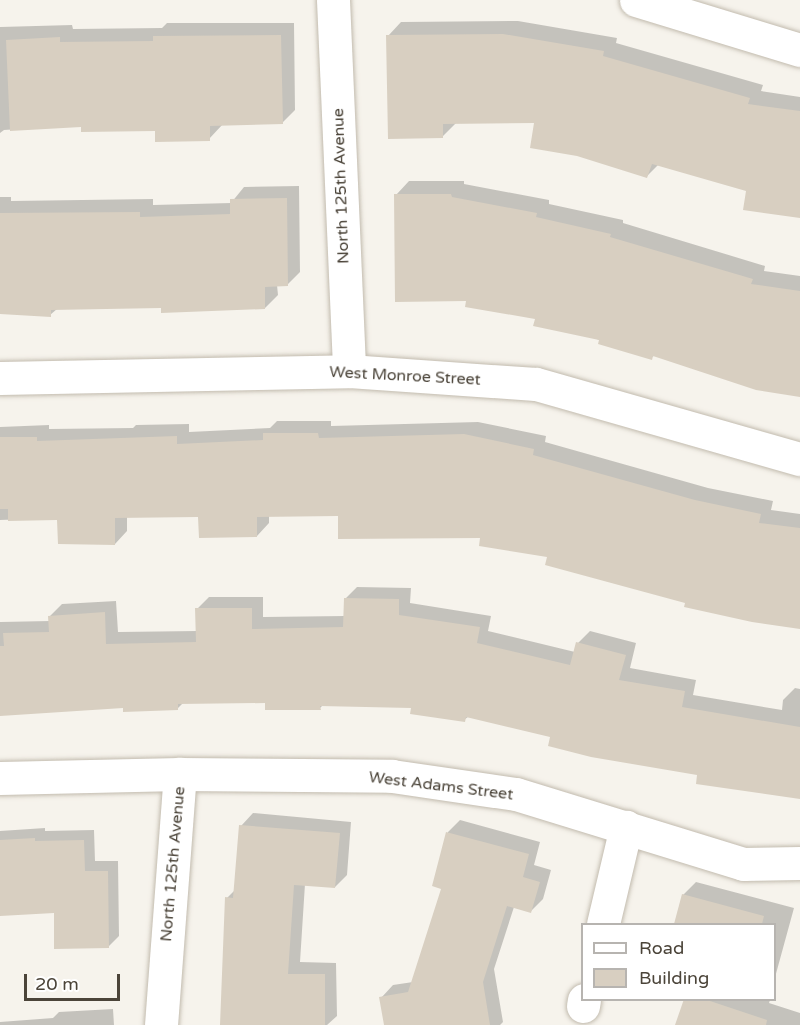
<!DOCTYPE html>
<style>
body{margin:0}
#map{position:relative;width:800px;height:1025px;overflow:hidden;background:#f6f3ec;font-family:"Varela Round",sans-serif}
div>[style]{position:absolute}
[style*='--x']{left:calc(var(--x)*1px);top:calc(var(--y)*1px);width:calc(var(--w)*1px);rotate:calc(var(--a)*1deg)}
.shadow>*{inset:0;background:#0003}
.building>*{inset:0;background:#d8cfc1}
.roads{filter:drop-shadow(0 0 2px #c2bbae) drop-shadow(0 0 2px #c2bbae)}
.minor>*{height:33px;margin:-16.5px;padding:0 16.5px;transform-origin:16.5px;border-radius:16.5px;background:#fff}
span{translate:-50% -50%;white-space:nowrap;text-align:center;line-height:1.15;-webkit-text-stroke:4.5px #fff;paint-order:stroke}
.street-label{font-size:16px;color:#4b4439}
.legend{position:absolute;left:581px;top:923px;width:195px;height:78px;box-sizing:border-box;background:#fff;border:2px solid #b7b4b0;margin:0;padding:8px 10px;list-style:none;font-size:18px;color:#4b4439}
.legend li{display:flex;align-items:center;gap:12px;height:30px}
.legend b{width:30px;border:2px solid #b7b4b0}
.scale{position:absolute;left:24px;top:974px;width:96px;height:27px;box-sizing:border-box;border:3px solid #4b4439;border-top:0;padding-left:8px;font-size:18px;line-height:21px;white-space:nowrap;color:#4b4439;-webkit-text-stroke:4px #fff;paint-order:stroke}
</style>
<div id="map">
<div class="shadow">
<i style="clip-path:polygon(518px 21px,617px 38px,616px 43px,763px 85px,761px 91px,800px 97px,800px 217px,748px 190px,658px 165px,647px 176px,535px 122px,456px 123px,442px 137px,388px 36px,401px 22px)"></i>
<i style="clip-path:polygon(167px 23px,294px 23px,295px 110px,282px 123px,223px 124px,209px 139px,156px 129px,83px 125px,4px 130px,0 133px,0 27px,72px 25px,73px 29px,162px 28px)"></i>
<i style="clip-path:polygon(409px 181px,464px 181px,464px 184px,549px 200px,549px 204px,623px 220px,623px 223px,765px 266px,764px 271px,800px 276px,800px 396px,655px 355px,651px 358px,537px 318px,468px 300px,396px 195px)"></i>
<i style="clip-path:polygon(299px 186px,300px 272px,287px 285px,277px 285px,278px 295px,265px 308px,162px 306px,57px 309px,50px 315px,0 313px,0 197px,11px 197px,11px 201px,153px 199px,153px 205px,231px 203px,244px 187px)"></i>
<i style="clip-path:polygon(277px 421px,331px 421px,331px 426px,478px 422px,546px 436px,545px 442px,708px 488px,773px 501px,771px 510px,800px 514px,800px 627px,686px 602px,549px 556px,482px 536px,339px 514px,269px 515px,269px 523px,257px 536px,200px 515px,127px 516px,127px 531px,115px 544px,59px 518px,0 520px,0 427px,49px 425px,49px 429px,133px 428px,136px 425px,189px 424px,189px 432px,270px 428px)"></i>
<i style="clip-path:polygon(357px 587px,411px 588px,410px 603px,491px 616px,488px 631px,575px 652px,578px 643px,590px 631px,636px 643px,630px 668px,696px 680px,693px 695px,782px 710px,783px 700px,795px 688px,800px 689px,800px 797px,469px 716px,464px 720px,412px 706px,323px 705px,320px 708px,266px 702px,184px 702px,177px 709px,125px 707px,0 711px,0 622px,50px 621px,50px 616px,62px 604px,116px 601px,118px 632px,197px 631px,197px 609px,209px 597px,263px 597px,263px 617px,345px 616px,345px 599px)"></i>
<i style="clip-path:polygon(253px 813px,351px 822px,347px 875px,335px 887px,305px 884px,300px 962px,336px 963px,337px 1016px,327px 1025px,221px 1025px,227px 898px,235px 890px,241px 826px)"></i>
<i style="clip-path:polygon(460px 820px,540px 842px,534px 865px,551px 870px,543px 899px,531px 911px,514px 907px,494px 969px,503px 1022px,500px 1025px,385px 1025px,381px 998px,393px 985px,413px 982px,443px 888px,434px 885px,448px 832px)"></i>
<i style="clip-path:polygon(45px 828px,45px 831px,94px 830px,95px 861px,118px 861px,119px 936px,109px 946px,55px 911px,0 914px,0 831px)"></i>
<i style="clip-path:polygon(696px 882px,794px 908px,774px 981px,774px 924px,675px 924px,683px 895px)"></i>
<i style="clip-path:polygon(685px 1000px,770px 1000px,769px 1003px,800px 1013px,800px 1025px,679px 1025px)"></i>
<i style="clip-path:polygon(113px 1009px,114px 1025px,0 1025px,0 1022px,53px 1018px,59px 1012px)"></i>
</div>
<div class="building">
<i style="clip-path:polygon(503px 34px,604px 51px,603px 56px,750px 98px,748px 104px,800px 111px,800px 218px,743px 210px,746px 191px,652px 164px,647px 178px,577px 156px,530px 148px,534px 123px,443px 124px,443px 138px,388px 139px,386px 35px)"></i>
<i style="clip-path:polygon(281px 35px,283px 124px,210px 126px,210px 141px,155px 142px,155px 131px,81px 132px,81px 127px,10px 131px,6px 40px,60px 37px,60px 42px,153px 41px,153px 36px)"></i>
<i style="clip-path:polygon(394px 194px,451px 194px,452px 197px,537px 213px,536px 217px,611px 234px,610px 237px,753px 279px,751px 284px,800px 291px,800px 397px,756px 390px,653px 356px,652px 360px,598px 344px,599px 340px,533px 326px,535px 319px,465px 307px,466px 301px,395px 302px)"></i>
<i style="clip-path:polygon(287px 198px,288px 286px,265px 287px,265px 309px,161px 313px,161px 308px,51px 310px,51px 317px,0 314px,0 213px,140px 212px,140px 217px,230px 214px,230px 199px)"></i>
<i style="clip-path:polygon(263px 433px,318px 433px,319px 438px,464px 434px,534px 449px,533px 455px,695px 500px,761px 514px,759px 523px,800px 528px,800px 629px,752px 622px,684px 607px,685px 603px,545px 565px,547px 557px,479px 546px,480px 538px,338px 539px,338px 516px,257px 517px,257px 537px,199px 538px,198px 517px,115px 518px,115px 545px,58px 544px,57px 520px,8px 521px,8px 509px,0 509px,0 437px,37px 437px,37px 441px,177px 436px,177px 444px,263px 440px)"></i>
<i style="clip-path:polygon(344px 598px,399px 599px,399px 615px,480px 627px,477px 643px,570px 665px,576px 642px,626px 655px,619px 680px,685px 691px,682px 707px,800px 727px,800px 799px,696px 784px,697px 775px,591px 757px,548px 746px,550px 737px,466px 717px,465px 722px,410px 714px,411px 708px,320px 706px,321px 710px,265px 710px,265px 703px,178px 704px,178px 710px,123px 712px,123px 708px,0 716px,0 646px,4px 646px,3px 633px,49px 632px,48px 616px,105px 612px,106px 644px,196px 642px,195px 608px,252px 608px,252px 629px,343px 627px)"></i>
<i style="clip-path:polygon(239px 825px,340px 833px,335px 888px,294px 885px,288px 974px,325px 974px,325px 1025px,220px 1025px,225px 897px,233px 898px)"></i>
<i style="clip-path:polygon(446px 832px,529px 854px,523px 877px,540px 882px,531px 913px,507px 906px,483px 982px,490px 1025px,384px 1025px,379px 997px,408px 992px,441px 889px,432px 886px)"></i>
<i style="clip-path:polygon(35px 838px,35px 841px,84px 840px,85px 871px,108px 871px,109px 948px,54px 949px,54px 913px,0 916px,0 840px)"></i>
<i style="clip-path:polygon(682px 894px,764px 916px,762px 924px,674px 924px)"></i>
<i style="clip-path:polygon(684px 999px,704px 999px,767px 1020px,766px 1025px,675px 1025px)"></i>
</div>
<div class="roads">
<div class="minor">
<i style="--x:333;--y:0;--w:371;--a:87.5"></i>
<i style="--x:636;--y:0;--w:171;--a:17"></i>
<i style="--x:0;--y:378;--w:349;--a:-1.1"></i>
<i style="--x:349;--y:371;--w:187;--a:4"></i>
<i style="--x:536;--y:384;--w:274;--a:15.9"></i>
<i style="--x:0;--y:778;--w:180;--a:-1.3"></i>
<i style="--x:180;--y:774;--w:212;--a:0.5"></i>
<i style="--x:392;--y:776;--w:125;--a:8.3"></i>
<i style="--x:516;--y:794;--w:238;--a:17.1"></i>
<i style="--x:743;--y:864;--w:57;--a:-1"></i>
<i style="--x:603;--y:924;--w:100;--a:-76.7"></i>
<i style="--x:583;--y:1006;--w:6;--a:-81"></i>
<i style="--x:161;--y:1025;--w:252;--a:-85.7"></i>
</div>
</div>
<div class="street-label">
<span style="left:341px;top:186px;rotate:-92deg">North 125th Avenue</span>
<span style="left:405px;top:376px;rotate:3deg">West Monroe Street</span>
<span style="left:441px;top:786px;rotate:7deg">West Adams Street</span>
<span style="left:173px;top:864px;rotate:-85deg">North 125th Avenue</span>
</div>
<ul class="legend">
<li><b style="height:8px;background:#fff"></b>Road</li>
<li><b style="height:16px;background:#d8cfc1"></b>Building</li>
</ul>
<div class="scale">20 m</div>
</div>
